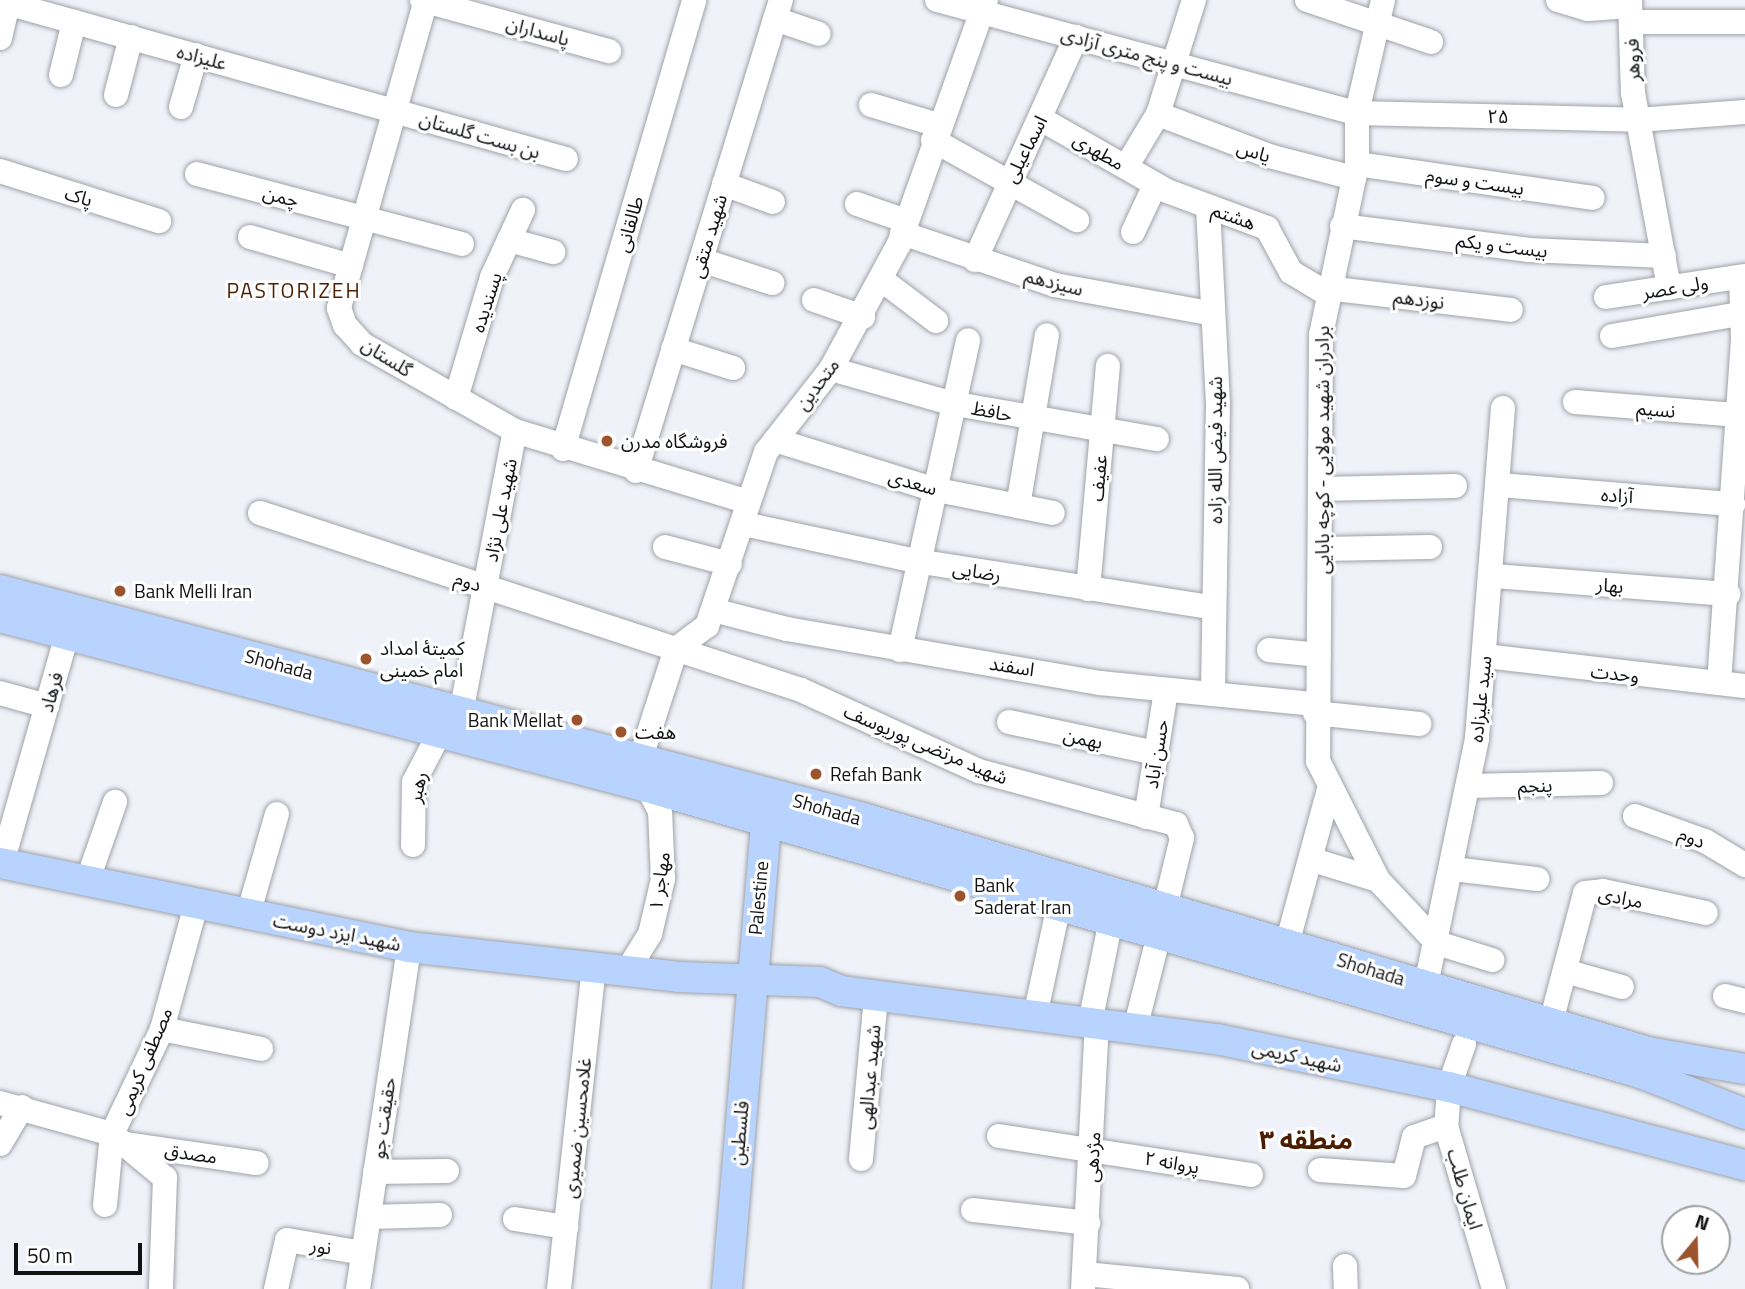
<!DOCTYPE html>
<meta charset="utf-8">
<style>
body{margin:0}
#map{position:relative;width:1745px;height:1289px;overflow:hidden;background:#eff2f8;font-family:"Titillium Web","Noto Sans Arabic",sans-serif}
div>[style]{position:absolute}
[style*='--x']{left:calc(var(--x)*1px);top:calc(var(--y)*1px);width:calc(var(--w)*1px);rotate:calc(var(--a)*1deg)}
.roads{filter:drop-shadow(0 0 2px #9fa2a8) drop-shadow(0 0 2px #9fa2a8)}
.minor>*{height:24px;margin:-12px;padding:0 12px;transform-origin:12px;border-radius:12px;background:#fff}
.major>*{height:30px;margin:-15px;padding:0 15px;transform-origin:15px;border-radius:15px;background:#b7d3fe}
.dots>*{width:19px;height:19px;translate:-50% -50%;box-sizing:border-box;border:4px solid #fff;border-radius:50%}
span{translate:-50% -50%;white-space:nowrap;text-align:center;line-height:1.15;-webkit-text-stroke:6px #fff;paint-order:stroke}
.street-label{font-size:19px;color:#111214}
.poi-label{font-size:19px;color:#111214}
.left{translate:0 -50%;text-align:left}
.right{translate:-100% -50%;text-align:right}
.neighbourhood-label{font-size:21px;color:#4c1e01;letter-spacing:2px}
.district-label{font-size:26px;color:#4c1e01;font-weight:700}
.north{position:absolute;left:1661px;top:1205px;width:70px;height:70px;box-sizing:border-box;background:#fff;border:2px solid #a0a0a1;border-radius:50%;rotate:19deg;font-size:19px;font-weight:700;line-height:28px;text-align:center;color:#111214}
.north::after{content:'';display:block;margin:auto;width:24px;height:32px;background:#9b542d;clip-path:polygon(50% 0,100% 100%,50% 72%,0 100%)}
.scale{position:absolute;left:14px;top:1243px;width:128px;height:32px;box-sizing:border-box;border:4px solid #111214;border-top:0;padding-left:9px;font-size:21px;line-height:24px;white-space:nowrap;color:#111214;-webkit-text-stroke:5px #fff;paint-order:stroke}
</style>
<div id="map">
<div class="roads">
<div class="minor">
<i style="--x:422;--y:0;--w:194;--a:15.3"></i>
<i style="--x:426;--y:0;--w:320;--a:105.8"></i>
<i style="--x:339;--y:308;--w:18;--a:71"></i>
<i style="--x:345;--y:325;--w:25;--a:48"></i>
<i style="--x:362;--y:344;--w:176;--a:29.6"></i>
<i style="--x:515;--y:431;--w:244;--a:16.9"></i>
<i style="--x:937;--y:0;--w:435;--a:15.1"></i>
<i style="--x:1357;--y:113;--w:281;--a:1.4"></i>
<i style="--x:1638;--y:120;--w:107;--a:-4.3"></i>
<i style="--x:1307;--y:0;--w:131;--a:18.7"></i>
<i style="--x:1383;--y:0;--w:116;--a:103"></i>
<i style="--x:1357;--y:113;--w:51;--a:90"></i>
<i style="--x:1357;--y:164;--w:175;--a:101.9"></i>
<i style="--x:1321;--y:335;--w:426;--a:90.4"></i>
<i style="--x:1318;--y:761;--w:133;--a:63.2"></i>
<i style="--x:1378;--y:880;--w:86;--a:46.9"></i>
<i style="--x:1437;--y:943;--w:58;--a:17.2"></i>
<i style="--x:1558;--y:0;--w:31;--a:17"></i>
<i style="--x:1588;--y:9;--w:42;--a:-4.1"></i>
<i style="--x:1630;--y:0;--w:93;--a:88.2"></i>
<i style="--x:1633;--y:93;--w:198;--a:79.5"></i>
<i style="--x:10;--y:4;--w:577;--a:15.58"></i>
<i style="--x:775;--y:19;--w:46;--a:18.8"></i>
<i style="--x:1631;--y:22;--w:114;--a:0"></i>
<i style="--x:0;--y:38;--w:39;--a:-77"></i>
<i style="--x:61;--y:75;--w:55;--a:-76.2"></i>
<i style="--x:116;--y:95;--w:60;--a:-75.5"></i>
<i style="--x:871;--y:105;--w:70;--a:16.6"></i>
<i style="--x:181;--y:107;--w:54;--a:-73.9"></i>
<i style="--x:1158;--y:114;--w:119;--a:20.7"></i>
<i style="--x:1269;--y:156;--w:88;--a:14.5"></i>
<i style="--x:1041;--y:119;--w:145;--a:29.7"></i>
<i style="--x:1167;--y:191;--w:107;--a:20.3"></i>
<i style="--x:1267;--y:228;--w:50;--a:61.4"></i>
<i style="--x:1291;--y:272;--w:41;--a:31"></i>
<i style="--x:933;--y:140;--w:165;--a:29.1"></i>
<i style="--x:1357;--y:164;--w:238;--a:8.2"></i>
<i style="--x:1126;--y:167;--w:62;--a:-58.9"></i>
<i style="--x:1158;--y:114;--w:120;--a:-72.5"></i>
<i style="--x:0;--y:171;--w:167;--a:17.5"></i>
<i style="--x:197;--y:174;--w:274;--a:14.8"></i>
<i style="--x:724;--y:184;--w:52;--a:20.2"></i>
<i style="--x:857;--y:204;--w:52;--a:19.1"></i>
<i style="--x:1208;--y:207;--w:197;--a:87.1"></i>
<i style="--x:1218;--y:404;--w:290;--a:91"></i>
<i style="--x:1342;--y:226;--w:189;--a:7.3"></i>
<i style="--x:1529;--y:250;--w:135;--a:2.5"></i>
<i style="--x:1133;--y:232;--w:52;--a:-64.9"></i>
<i style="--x:902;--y:233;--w:162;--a:18.8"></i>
<i style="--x:1055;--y:285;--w:157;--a:10.3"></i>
<i style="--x:250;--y:237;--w:105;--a:16"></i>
<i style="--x:509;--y:240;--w:46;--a:15.3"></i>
<i style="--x:701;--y:260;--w:75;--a:17.9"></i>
<i style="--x:975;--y:260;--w:245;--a:-65.6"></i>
<i style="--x:882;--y:280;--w:68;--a:37.2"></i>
<i style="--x:1327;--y:288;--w:185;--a:6.8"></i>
<i style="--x:1606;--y:297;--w:141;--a:-8.6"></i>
<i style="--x:814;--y:300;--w:52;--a:19.1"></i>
<i style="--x:1612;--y:336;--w:135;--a:-9.8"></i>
<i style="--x:673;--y:349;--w:63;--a:17.6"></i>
<i style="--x:831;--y:369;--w:124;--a:15.9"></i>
<i style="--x:950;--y:403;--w:210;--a:9.9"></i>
<i style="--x:456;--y:398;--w:126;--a:-73.4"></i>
<i style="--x:492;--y:277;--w:74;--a:-65.2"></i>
<i style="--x:1575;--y:402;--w:164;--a:4.6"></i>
<i style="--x:775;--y:440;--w:164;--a:17.3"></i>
<i style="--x:932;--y:489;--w:123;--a:11.2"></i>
<i style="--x:563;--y:449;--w:468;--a:-73.7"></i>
<i style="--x:636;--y:471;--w:493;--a:-72.9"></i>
<i style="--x:1500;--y:485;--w:234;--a:4.7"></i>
<i style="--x:1321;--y:489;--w:134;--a:-1.3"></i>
<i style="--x:1018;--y:506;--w:173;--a:-80.4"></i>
<i style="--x:260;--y:513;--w:569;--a:18.12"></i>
<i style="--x:801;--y:690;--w:196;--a:24.5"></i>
<i style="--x:979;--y:771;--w:204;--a:15.1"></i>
<i style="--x:1176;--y:824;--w:15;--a:67"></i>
<i style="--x:1182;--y:838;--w:72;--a:103.7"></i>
<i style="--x:744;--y:524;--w:176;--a:12.1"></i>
<i style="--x:916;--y:561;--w:299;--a:8.9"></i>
<i style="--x:665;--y:547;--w:67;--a:14.7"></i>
<i style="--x:1321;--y:549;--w:109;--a:-1.1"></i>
<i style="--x:1493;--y:576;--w:236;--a:4.4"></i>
<i style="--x:1088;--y:589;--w:224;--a:-84.9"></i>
<i style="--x:713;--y:610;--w:76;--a:14.4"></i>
<i style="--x:787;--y:629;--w:318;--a:9.8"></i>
<i style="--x:1100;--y:683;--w:216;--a:5.6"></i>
<i style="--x:900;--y:650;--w:317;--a:-77.6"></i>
<i style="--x:1269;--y:650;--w:50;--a:5.7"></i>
<i style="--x:1485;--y:656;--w:262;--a:6.6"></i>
<i style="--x:1719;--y:683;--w:346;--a:-86"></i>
<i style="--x:1743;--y:338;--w:61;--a:-91.9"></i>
<i style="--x:0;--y:693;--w:49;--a:15.5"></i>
<i style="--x:461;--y:713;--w:287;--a:-79.2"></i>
<i style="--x:1315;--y:713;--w:105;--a:6"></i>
<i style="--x:1009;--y:722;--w:150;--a:11.9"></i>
<i style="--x:641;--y:757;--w:114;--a:-72"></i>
<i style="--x:676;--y:649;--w:39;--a:-37"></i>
<i style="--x:707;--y:626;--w:184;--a:-71.3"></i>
<i style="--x:766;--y:452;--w:105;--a:-51.9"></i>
<i style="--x:831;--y:369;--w:142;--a:-61.5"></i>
<i style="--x:899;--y:244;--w:259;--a:-70.4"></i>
<i style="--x:1469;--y:786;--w:132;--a:-1.3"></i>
<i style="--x:1635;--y:816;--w:74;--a:19.7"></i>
<i style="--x:1705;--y:841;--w:47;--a:31"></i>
<i style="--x:1146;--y:817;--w:128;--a:-81"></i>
<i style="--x:413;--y:845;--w:63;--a:-89.1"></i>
<i style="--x:414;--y:782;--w:54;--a:-62.5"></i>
<i style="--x:1313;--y:860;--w:68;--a:17.1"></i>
<i style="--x:2;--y:863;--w:237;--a:-74.1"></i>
<i style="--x:1453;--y:869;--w:85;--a:6.8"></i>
<i style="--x:87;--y:882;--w:85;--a:-70.7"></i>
<i style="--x:248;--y:915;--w:105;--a:-74"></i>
<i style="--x:1287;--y:944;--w:161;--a:-74.8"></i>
<i style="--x:627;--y:971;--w:44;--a:-58.1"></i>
<i style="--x:650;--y:934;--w:57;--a:-76.7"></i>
<i style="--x:663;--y:879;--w:68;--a:-92.5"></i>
<i style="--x:660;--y:811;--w:27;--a:-118"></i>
<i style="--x:1565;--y:971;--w:59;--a:15.7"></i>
<i style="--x:1426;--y:985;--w:252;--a:-78.3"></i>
<i style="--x:1477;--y:738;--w:331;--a:-85.5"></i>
<i style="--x:1725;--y:996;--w:21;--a:14"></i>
<i style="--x:1035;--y:1016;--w:114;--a:-77.8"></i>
<i style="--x:1551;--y:1022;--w:133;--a:-75.2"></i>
<i style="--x:1585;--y:893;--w:18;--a:-6"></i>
<i style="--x:1603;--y:891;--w:105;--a:12.1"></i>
<i style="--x:1090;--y:1023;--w:105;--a:-78.5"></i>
<i style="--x:162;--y:1029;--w:101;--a:11.4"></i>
<i style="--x:1135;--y:1029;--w:97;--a:-75.7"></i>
<i style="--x:1464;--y:1044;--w:46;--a:109.2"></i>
<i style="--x:1449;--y:1087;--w:39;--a:94"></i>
<i style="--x:1446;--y:1126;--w:170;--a:73.6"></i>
<i style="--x:0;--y:1103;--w:116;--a:15.5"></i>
<i style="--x:112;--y:1134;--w:69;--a:39.7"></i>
<i style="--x:165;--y:1178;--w:111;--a:92.1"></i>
<i style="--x:999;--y:1136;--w:255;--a:8.8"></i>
<i style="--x:0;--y:1144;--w:43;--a:-59.3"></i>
<i style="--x:126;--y:1144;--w:132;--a:8.3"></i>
<i style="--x:861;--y:1159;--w:164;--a:-84.7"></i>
<i style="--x:1320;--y:1170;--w:84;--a:4.1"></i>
<i style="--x:1404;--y:1176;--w:40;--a:-75.6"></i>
<i style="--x:1414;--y:1137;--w:34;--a:-19"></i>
<i style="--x:375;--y:1172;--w:72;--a:-0.8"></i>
<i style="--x:105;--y:1205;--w:71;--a:-84.4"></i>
<i style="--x:112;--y:1134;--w:116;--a:-64.5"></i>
<i style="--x:162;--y:1029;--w:129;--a:-74.7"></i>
<i style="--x:973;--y:1210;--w:116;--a:6.4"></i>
<i style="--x:369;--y:1217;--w:71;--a:-1.6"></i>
<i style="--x:515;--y:1219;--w:52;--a:8.9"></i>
<i style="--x:1345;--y:1266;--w:23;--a:88"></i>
<i style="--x:1085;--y:1274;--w:153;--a:5.6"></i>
<i style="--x:276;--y:1289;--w:50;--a:-77.3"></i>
<i style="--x:287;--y:1240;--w:77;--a:9.7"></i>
<i style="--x:358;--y:1289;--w:346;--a:-81.5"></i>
<i style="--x:559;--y:1289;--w:323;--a:-83.8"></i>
<i style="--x:1083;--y:1289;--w:265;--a:-87"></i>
</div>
<div class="major">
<i style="--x:0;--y:590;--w:893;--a:14.8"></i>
<i style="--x:863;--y:818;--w:819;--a:16.6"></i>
<i style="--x:1648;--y:1052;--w:98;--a:9.9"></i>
<i style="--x:0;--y:617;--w:669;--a:14.72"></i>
<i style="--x:647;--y:787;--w:1034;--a:16.05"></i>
<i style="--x:0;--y:863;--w:418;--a:11.6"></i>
<i style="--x:409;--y:947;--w:272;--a:6.3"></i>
<i style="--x:679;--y:977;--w:141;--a:2"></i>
<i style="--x:820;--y:982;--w:23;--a:23"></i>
<i style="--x:841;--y:991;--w:379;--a:7.3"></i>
<i style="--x:1217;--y:1039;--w:237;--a:11.7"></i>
<i style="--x:1449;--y:1087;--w:306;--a:14.8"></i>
<i style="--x:1646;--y:1055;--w:19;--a:106"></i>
<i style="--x:1641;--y:1073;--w:112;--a:21.5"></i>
<i style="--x:727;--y:1289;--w:471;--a:-85.2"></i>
</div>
</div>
<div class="dots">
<i style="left:607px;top:441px;background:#9b542d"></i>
<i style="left:120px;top:591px;background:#9b542d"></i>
<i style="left:366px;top:659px;background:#9b542d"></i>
<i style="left:577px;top:720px;background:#9b542d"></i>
<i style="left:621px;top:732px;background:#9b542d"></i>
<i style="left:816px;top:774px;background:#9b542d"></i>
<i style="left:960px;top:896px;background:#9b542d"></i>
</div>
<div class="street-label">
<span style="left:538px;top:31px;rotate:15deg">پاسداران</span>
<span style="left:1147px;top:56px;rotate:15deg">بیست و پنج متری آزادی</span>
<span style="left:202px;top:57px;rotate:15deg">علیزاده</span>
<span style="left:1632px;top:60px;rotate:-92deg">فروهر</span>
<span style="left:1498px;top:116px;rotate:1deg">۲۵</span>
<span style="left:480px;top:135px;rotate:16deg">بن بست گلستان</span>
<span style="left:1025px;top:149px;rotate:-63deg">اسماعیلی</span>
<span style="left:1099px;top:151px;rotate:30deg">مطهری</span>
<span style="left:1254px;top:151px;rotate:17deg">یاس</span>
<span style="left:1475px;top:181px;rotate:8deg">بیست و سوم</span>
<span style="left:79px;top:196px;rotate:17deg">پاک</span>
<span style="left:281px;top:196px;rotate:15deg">چمن</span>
<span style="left:1234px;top:216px;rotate:20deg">هشتم</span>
<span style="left:629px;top:224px;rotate:-74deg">طالقانی</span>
<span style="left:708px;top:236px;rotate:-73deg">شهید متقی</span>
<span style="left:1502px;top:245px;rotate:7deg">بیست و یکم</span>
<span style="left:1054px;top:282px;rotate:14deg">سیزدهم</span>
<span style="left:1675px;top:287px;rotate:-9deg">ولی عصر</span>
<span style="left:1419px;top:299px;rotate:7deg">نوزدهم</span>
<span style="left:486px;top:302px;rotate:-72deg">پسندیده</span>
<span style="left:387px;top:357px;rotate:32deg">گلستان</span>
<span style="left:817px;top:384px;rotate:-53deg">متحدین</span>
<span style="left:1656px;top:409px;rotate:5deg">نسیم</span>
<span style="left:992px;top:411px;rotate:11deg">حافظ</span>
<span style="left:1215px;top:450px;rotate:-90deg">شهید فیض الله زاده</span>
<span style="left:1322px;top:450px;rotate:-90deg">برادران شهید مولایی - کوچه بابایی</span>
<span style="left:1098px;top:478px;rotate:-85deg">عفیف</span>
<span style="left:913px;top:482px;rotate:16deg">سعدی</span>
<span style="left:1617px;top:495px;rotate:4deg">آزاده</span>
<span style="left:500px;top:510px;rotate:-79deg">شهید علی نژاد</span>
<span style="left:977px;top:571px;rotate:9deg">رضایی</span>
<span style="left:468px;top:581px;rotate:18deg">دوم</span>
<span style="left:1610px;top:585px;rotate:5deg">بهار</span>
<span style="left:279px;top:664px;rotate:15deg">Shohada</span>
<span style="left:1012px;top:666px;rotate:9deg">اسفند</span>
<span style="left:1615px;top:673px;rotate:6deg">وحدت</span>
<span style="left:51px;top:692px;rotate:-74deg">فرهاد</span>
<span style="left:1480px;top:699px;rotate:-84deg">سید علیزاده</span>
<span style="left:1083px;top:738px;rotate:12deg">بهمن</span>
<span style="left:926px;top:744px;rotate:23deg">شهید مرتضی پوریوسف</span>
<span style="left:1156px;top:754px;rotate:-81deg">حسن آباد</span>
<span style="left:1535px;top:785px;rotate:-1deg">پنجم</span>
<span style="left:417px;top:787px;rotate:-77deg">رهبر</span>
<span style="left:827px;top:809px;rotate:16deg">Shohada</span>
<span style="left:1692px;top:837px;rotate:22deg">دوم</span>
<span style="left:659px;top:881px;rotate:-82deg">مهاجر ۱</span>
<span style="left:1621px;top:897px;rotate:12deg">مرادی</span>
<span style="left:758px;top:898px;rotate:-85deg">Palestine</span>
<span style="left:337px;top:932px;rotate:11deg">شهید ایزد دوست</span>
<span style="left:1371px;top:969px;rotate:17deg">Shohada</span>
<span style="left:1297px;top:1056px;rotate:12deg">شهید کریمی</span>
<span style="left:144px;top:1061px;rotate:-67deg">مصطفی کریمی</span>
<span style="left:869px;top:1077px;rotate:-85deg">شهید عبدالهی</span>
<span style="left:383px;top:1118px;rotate:-82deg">حقیقت جو</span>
<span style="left:577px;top:1128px;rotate:-84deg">غلامحسین ضمیری</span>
<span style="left:739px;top:1133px;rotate:-85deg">فلسطین</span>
<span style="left:191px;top:1153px;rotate:8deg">مصدق</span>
<span style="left:1092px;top:1157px;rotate:-87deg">مژدهی</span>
<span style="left:1172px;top:1162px;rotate:10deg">پروانه ۲</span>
<span style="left:1465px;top:1189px;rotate:74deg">ایمان طلب</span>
<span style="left:321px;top:1246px;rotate:9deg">نور</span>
</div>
<div class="poi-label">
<span class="left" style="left:621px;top:441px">فروشگاه مدرن</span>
<span class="left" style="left:134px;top:591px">Bank Melli Iran</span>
<span class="left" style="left:380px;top:659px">کمیتهٔ امداد<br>امام خمینی</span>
<span class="right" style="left:563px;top:720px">Bank Mellat</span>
<span class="left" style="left:635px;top:732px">هفت</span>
<span class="left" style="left:830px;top:774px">Refah Bank</span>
<span class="left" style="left:974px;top:896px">Bank<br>Saderat Iran</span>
</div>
<div class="neighbourhood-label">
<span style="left:294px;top:290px">PASTORIZEH</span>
</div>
<div class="district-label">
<span style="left:1306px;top:1140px">منطقه ۳</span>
</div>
<div class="north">N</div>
<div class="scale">50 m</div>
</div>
